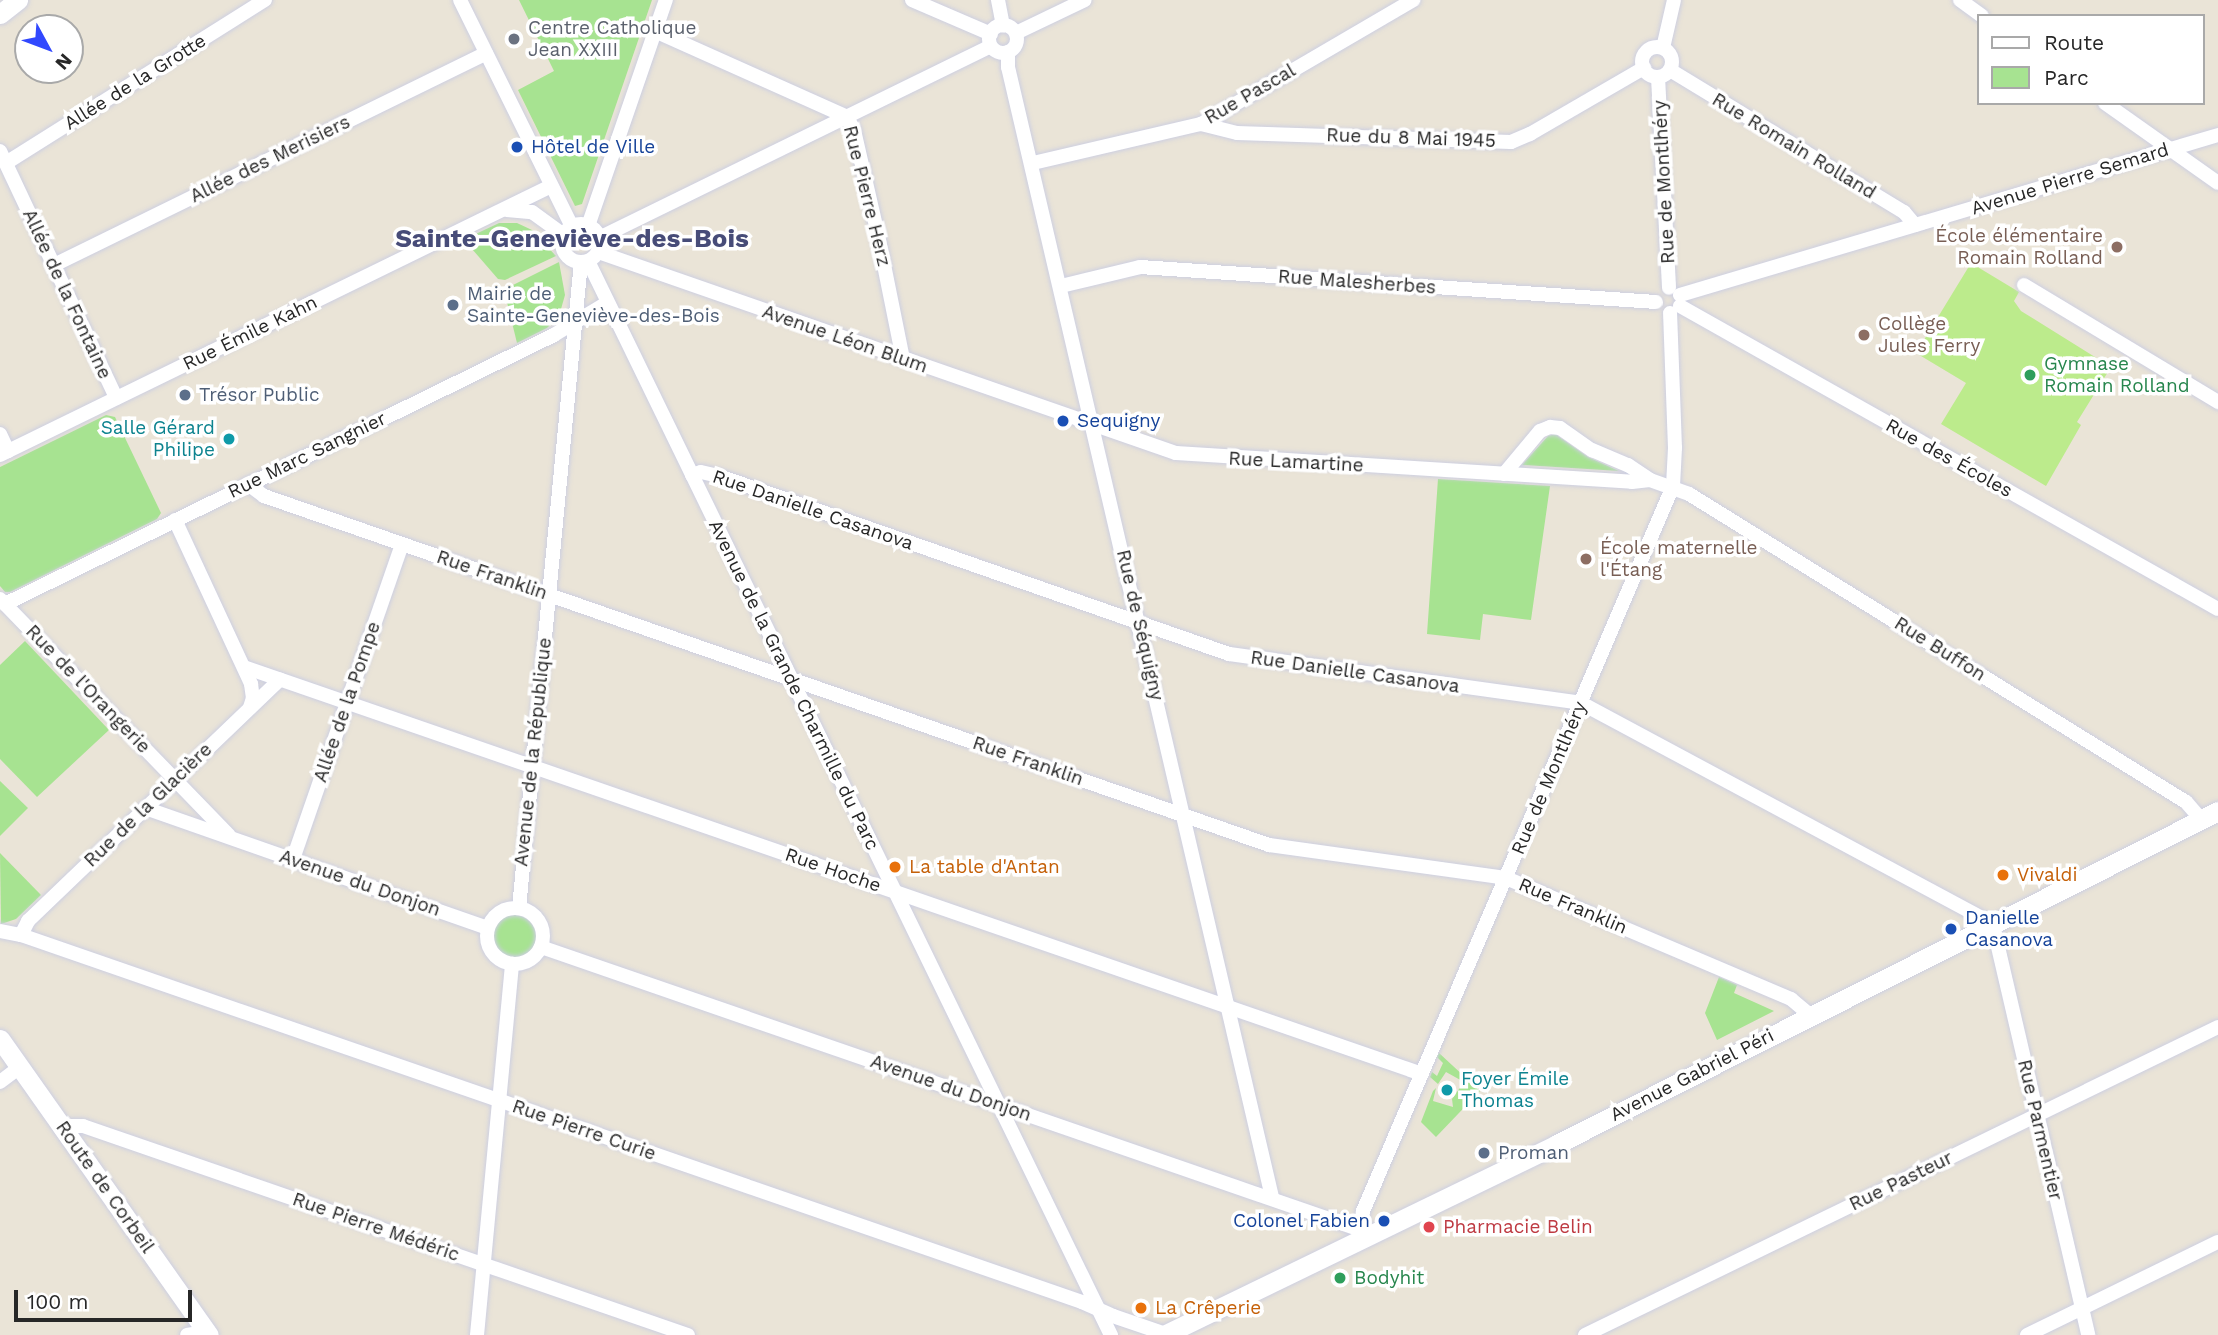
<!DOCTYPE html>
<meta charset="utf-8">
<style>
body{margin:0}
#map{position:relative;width:2218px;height:1335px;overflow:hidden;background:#eae4d7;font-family:"Work Sans",sans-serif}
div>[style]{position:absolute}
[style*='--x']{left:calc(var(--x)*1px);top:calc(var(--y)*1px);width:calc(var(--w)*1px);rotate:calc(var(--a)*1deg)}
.green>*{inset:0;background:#a7e391}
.round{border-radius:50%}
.pitch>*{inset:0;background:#bceb8c}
.roads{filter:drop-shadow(0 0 2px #cdcfe1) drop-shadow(0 0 2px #cdcfe1)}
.street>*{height:14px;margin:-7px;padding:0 7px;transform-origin:7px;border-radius:7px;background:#fff}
.street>.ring{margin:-7px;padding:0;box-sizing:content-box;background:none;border:14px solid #fff;border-radius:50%}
.secondary>*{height:19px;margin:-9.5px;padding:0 9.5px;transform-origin:9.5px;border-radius:9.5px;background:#fff}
.dots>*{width:19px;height:19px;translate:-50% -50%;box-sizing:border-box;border:4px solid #fff;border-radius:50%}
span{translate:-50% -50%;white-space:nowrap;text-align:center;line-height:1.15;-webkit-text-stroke:7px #fff;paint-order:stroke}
.worship-label{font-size:19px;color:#5b616d}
.left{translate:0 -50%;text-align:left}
.street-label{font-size:19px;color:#272727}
.transit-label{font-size:19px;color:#164399}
.right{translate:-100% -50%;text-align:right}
.education-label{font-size:19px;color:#785e54}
.service-label{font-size:19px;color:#4e5e75}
.leisure-label{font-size:19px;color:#27864d}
.culture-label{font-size:19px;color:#0d838f}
.food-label{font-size:19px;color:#c56008}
.health-label{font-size:19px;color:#be3a42}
.district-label{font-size:26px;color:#474c78;font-weight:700}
.legend{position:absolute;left:1977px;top:14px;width:228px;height:91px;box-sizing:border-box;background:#fff;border:2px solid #a9a9a9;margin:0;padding:9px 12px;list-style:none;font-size:21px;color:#272727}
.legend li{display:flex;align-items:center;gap:14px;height:35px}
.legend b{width:35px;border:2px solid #a9a9a9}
.north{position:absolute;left:14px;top:14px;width:70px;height:70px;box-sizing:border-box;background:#fff;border:2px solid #a9a9a9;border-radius:50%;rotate:131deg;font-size:19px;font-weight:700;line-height:28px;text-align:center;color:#272727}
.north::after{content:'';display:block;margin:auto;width:24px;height:32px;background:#3148fe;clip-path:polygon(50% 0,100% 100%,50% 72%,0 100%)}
.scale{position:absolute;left:14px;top:1290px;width:178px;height:32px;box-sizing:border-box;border:4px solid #272727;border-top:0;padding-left:9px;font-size:21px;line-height:24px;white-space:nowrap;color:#272727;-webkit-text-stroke:5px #fff;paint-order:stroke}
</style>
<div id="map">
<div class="green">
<i style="clip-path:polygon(519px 0,652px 0,582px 204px,575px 206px,518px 90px,554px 71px)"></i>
<i style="clip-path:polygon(499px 223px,517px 223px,532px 230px,556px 256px,505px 280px,498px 279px,466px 242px,467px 238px)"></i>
<i style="clip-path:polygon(559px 262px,565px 295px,559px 316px,547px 328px,517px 343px,505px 294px,509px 287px)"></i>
<i style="clip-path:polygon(106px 415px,115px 417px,161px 513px,157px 519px,10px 592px,5px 592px,0 586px,0 467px)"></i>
<i style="clip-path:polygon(1555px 434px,1588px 457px,1619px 471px,1522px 465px,1548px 436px)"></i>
<i style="clip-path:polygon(1438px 479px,1550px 486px,1531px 620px,1483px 614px,1480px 640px,1427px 634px)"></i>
<i style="clip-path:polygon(25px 641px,109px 730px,37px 797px,0 759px,0 665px)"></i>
<i style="clip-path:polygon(0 781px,28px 808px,0 836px)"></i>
<i style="clip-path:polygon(0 853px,41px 895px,16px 919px,1px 924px)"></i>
<i class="round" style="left:492px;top:915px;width:44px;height:44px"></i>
<i style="clip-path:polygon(1719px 977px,1737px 985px,1734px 993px,1774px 1011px,1717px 1040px,1705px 1013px)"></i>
<i style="clip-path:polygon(1439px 1053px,1480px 1091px,1436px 1137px,1421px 1122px,1433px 1091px,1436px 1088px,1433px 1101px,1453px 1107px,1452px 1099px,1464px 1082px,1446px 1072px,1438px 1084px,1430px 1077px,1432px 1072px,1437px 1076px,1443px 1063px,1437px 1057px)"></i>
</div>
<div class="pitch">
<i style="clip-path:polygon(1971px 263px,2019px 292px,2014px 301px,2021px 311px,2111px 367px,2077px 422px,2081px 425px,2046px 486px,1941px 424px,1966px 383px,1916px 353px)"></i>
</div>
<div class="roads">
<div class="street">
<i style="--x:460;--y:0;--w:253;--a:63.7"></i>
<i style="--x:912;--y:0;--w:86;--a:23.3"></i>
<i style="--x:998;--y:0;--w:26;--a:79"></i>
<i style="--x:1960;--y:0;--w:27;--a:36"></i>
<i class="ring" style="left:989px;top:25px;width:14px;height:14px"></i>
<i style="--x:655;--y:31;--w:210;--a:24.1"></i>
<i style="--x:847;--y:117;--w:15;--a:62"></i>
<i style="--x:854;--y:130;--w:108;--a:77.1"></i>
<i style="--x:878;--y:235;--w:126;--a:78.6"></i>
<i style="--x:1016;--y:33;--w:76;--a:-25.6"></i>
<i class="ring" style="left:1642px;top:47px;width:16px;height:16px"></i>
<i style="--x:1663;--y:48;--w:49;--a:-77.1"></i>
<i style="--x:1008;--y:52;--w:15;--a:90"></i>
<i style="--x:1008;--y:67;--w:1160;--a:76.85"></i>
<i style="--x:1670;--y:70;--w:274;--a:31.3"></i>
<i style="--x:1904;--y:212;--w:17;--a:50"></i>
<i style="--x:1658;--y:77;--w:211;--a:87"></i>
<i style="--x:2105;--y:103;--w:138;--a:35.3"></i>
<i style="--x:1201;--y:124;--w:37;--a:14"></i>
<i style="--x:1237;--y:133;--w:274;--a:1.9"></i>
<i style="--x:1511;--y:142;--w:21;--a:-23"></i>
<i style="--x:1530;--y:134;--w:132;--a:-30.1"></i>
<i style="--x:0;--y:151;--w:273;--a:64.8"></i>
<i style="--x:6;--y:163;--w:306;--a:-32.2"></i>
<i style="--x:1033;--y:163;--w:172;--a:-13.1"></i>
<i style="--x:1201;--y:124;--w:246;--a:-30.3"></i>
<i style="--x:507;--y:210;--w:25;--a:5"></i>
<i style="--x:532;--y:212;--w:39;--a:36"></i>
<i class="ring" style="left:562px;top:224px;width:24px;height:24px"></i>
<i style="--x:588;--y:226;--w:239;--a:-71"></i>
<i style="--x:599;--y:238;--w:436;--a:-26.1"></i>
<i style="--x:598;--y:252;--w:612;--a:19.18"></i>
<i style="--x:1176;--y:453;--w:457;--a:3.6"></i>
<i style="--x:1632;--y:482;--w:18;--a:-6"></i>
<i style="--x:588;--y:261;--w:1195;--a:64.04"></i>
<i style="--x:54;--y:265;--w:481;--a:-26.1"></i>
<i style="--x:2024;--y:285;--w:227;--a:31.1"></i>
<i style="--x:1061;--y:286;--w:81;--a:-13.5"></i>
<i style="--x:1140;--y:267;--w:517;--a:3.88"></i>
<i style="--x:1680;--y:295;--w:561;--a:-16.56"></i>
<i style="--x:1680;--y:306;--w:617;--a:29.39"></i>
<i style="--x:0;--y:434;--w:19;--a:65"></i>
<i style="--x:0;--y:455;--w:613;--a:-26.02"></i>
<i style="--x:1504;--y:474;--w:56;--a:-50.1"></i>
<i style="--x:1540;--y:431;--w:11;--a:-22"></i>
<i style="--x:1550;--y:427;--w:10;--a:6"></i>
<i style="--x:1560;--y:428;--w:39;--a:35"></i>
<i style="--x:1592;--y:450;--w:39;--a:23"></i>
<i style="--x:1628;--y:465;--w:27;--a:34"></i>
<i style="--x:1650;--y:480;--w:41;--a:19.7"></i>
<i style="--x:1689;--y:494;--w:585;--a:31.79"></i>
<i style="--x:2186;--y:802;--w:23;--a:49"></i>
<i style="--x:692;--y:475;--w:9;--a:-18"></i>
<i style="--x:701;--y:472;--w:18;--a:13"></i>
<i style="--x:719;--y:476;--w:540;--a:19.24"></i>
<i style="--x:1229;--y:654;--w:355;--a:7.9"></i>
<i style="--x:1581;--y:703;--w:459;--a:28.2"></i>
<i style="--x:1985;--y:920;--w:17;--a:54"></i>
<i style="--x:1995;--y:934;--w:412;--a:76.9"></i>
<i style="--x:248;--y:484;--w:20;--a:37"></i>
<i style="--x:264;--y:496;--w:1064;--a:19.15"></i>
<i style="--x:1269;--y:845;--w:239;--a:7.9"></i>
<i style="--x:1506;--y:878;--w:310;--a:23"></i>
<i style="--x:1791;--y:999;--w:25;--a:40"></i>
<i style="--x:175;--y:520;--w:181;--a:65.1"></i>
<i style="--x:251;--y:684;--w:14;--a:82"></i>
<i style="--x:253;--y:698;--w:9;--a:108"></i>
<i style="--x:0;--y:599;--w:329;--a:45.9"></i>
<i style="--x:5;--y:604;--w:611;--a:-26.1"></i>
<i style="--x:554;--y:335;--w:62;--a:-31.1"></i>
<i style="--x:244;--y:667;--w:1246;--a:19.06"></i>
<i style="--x:145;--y:808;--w:362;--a:19.3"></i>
<i style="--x:293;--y:859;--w:333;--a:-70.9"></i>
<i class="ring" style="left:487px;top:908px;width:42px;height:42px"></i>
<i style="--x:519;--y:908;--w:649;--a:-84.52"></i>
<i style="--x:0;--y:931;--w:21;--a:11"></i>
<i style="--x:21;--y:935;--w:1123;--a:19.08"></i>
<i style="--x:1082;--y:1302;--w:34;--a:24"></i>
<i style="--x:1113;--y:1316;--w:56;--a:18.8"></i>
<i style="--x:21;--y:935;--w:16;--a:-63"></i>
<i style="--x:28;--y:921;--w:349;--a:-43.8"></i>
<i style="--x:541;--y:947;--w:867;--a:19.04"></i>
<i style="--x:0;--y:1082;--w:25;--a:-37"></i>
<i style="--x:62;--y:1126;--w:21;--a:0"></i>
<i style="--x:83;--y:1126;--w:640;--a:19.06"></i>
<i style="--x:1361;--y:1230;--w:19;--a:-84"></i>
<i style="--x:1363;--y:1211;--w:788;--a:-66.85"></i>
<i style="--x:1673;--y:486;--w:38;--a:-87"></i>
<i style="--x:1675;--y:448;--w:135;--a:-92.1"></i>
<i style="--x:187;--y:1335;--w:11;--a:-10"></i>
<i style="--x:477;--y:1335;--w:373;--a:-84.6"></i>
<i style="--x:1585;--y:1335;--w:704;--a:-25.95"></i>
<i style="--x:2027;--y:1335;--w:212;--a:-26"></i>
</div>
<div class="secondary">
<i style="--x:0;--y:14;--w:23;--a:-38"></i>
<i style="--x:0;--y:1039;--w:362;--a:54.8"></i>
<i style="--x:1164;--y:1335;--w:437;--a:-25.9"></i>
<i style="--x:1557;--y:1144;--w:740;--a:-26.74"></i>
</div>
</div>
<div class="dots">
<i style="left:514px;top:39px;background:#6b7280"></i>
<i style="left:517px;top:147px;background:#1a4fb4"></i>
<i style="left:2117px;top:247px;background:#8d6e63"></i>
<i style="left:453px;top:305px;background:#5c6f8a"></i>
<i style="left:1864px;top:335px;background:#8d6e63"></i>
<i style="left:2030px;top:375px;background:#2e9e5b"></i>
<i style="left:185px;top:395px;background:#5c6f8a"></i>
<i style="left:1063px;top:421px;background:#1a4fb4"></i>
<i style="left:229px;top:439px;background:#0f9aa8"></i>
<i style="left:1586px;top:559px;background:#8d6e63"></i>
<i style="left:895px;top:867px;background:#e8710a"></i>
<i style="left:2003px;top:875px;background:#e8710a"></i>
<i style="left:1951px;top:929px;background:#1a4fb4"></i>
<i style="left:1447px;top:1090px;background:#0f9aa8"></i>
<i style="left:1484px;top:1153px;background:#5c6f8a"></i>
<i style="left:1384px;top:1221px;background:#1a4fb4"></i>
<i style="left:1429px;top:1227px;background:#e0444e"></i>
<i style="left:1340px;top:1278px;background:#2e9e5b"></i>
<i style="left:1141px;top:1308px;background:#e8710a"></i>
</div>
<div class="worship-label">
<span class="left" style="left:528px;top:39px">Centre Catholique<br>Jean XXIII</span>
</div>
<div class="street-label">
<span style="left:135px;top:82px;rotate:-32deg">Allée de la Grotte</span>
<span style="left:1250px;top:94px;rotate:-30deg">Rue Pascal</span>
<span style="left:1411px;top:138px;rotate:2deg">Rue du 8 Mai 1945</span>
<span style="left:1794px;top:146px;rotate:31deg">Rue Romain Rolland</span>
<span style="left:270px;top:159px;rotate:-26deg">Allée des Merisiers</span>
<span style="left:2070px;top:179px;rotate:-17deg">Avenue Pierre Semard</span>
<span style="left:1664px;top:182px;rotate:-93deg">Rue de Montlhéry</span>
<span style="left:867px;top:196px;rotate:76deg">Rue Pierre Herz</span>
<span style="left:1357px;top:282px;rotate:4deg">Rue Malesherbes</span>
<span style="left:67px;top:294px;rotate:65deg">Allée de la Fontaine</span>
<span style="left:250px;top:333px;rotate:-26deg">Rue Émile Kahn</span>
<span style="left:845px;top:339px;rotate:19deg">Avenue Léon Blum</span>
<span style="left:307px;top:455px;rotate:-26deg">Rue Marc Sangnier</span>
<span style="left:1949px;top:458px;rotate:29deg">Rue des Écoles</span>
<span style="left:1296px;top:462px;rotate:3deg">Rue Lamartine</span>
<span style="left:813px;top:510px;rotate:19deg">Rue Danielle Casanova</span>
<span style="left:492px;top:575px;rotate:19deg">Rue Franklin</span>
<span style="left:1140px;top:625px;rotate:77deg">Rue de Séquigny</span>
<span style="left:1940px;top:649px;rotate:32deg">Rue Buffon</span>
<span style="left:1355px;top:672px;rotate:8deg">Rue Danielle Casanova</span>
<span style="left:794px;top:685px;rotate:64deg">Avenue de la Grande Charmille du Parc</span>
<span style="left:88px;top:689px;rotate:46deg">Rue de l'Orangerie</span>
<span style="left:347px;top:702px;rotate:-71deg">Allée de la Pompe</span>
<span style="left:533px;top:752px;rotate:-84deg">Avenue de la République</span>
<span style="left:1028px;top:761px;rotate:19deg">Rue Franklin</span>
<span style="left:1549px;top:778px;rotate:-67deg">Rue de Montlhéry</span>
<span style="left:148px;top:805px;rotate:-44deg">Rue de la Glacière</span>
<span style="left:833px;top:870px;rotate:19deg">Rue Hoche</span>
<span style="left:360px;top:883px;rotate:19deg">Avenue du Donjon</span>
<span style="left:1573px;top:906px;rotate:23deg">Rue Franklin</span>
<span style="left:1692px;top:1075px;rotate:-27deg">Avenue Gabriel Péri</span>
<span style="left:951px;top:1088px;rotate:19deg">Avenue du Donjon</span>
<span style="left:584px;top:1130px;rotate:19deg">Rue Pierre Curie</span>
<span style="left:2040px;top:1130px;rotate:77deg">Rue Parmentier</span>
<span style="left:1901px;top:1181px;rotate:-26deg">Rue Pasteur</span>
<span style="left:105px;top:1187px;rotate:55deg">Route de Corbeil</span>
<span style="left:376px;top:1227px;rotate:19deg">Rue Pierre Médéric</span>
</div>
<div class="transit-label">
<span class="left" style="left:531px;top:147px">Hôtel de Ville</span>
<span class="left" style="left:1077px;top:421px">Sequigny</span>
<span class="left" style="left:1965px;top:929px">Danielle<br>Casanova</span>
<span class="right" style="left:1370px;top:1221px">Colonel Fabien</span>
</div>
<div class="education-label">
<span class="right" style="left:2103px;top:247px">École élémentaire<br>Romain Rolland</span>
<span class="left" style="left:1878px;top:335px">Collège<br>Jules Ferry</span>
<span class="left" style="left:1600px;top:559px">École maternelle<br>l'Étang</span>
</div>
<div class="service-label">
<span class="left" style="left:467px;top:305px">Mairie de<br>Sainte-Geneviève-des-Bois</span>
<span class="left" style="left:199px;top:395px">Trésor Public</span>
<span class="left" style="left:1498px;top:1153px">Proman</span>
</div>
<div class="leisure-label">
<span class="left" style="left:2044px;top:375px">Gymnase<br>Romain Rolland</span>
<span class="left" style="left:1354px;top:1278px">Bodyhit</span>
</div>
<div class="culture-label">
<span class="right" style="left:215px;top:439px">Salle Gérard<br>Philipe</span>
<span class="left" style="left:1461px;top:1090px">Foyer Émile<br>Thomas</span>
</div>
<div class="food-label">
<span class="left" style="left:909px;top:867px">La table d'Antan</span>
<span class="left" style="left:2017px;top:875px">Vivaldi</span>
<span class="left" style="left:1155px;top:1308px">La Crêperie</span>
</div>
<div class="health-label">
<span class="left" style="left:1443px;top:1227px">Pharmacie Belin</span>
</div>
<div class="district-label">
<span style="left:572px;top:239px">Sainte-Geneviève-des-Bois</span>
</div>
<ul class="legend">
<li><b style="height:9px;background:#fff"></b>Route</li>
<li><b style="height:19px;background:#a7e391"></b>Parc</li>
</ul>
<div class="north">N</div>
<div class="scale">100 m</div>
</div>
